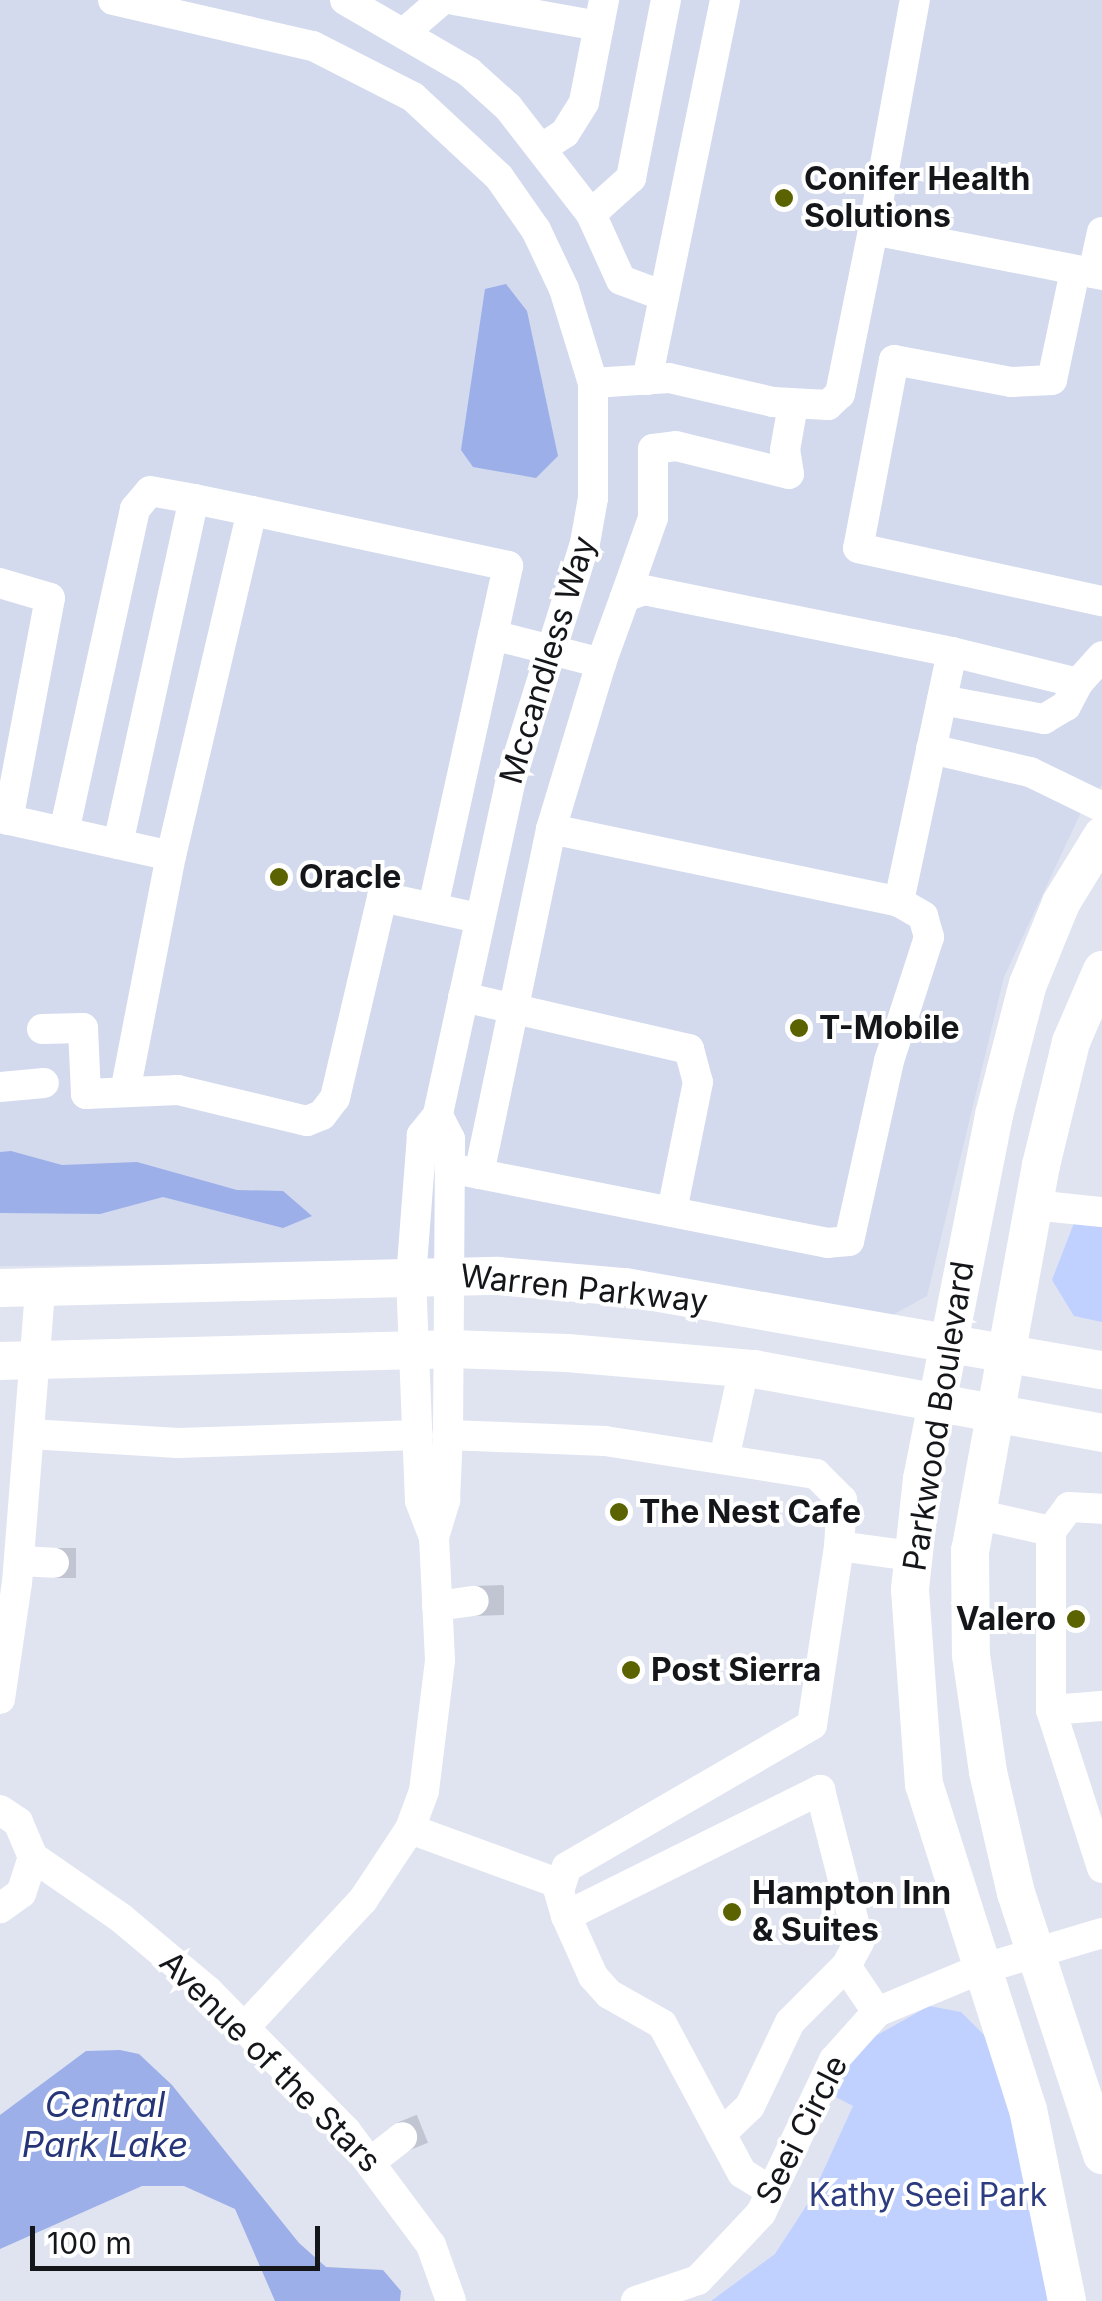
<!DOCTYPE html>
<style>
body{margin:0}
#map{position:relative;width:1102px;height:2301px;overflow:hidden;background:#e0e4f1;font-family:Inter,sans-serif}
div>[style]{position:absolute}
[style*='--x']{left:calc(var(--x)*1px);top:calc(var(--y)*1px);width:calc(var(--w)*1px);rotate:calc(var(--a)*1deg)}
.built>*{inset:0;background:#d3daee}
.green>*{inset:0;background:#c0d0ff}
.water>*{inset:0;background:#9cafe8}
.minor-tunnel>*{height:30px;margin-top:-15px;transform-origin:0;background:repeating-linear-gradient(90deg,#c1c5d1 0 30px,transparent 0 45px)}
.minor>*{height:30px;margin:-15px;padding:0 15px;transform-origin:15px;border-radius:15px;background:#fff}
.major>*{height:38px;margin:-19px;padding:0 19px;transform-origin:19px;border-radius:19px;background:#fff}
.dots>*{width:28px;height:28px;translate:-50% -50%;box-sizing:border-box;border:5px solid #fff;border-radius:50%}
span{translate:-50% -50%;white-space:nowrap;text-align:center;line-height:1.15;-webkit-text-stroke:8px #fff;paint-order:stroke}
.poi-label{font-size:32px;color:#14161a;font-weight:700}
.left{translate:0 -50%;text-align:left}
.right{translate:-100% -50%;text-align:right}
.street-label{font-size:32px;color:#14161a}
.park-label{font-size:32px;color:#2d3c80}
.water-label{font-size:35px;color:#263578;font-style:italic}
.scale{position:absolute;left:30px;top:2226px;width:290px;height:45px;box-sizing:border-box;border:5px solid #14161a;border-top:0;padding-left:12px;font-size:30px;line-height:35px;white-space:nowrap;color:#14161a;-webkit-text-stroke:8px #fff;paint-order:stroke}
</style>
<div id="map">
<div class="built">
<i style="clip-path:polygon(0 0,1102px 0,1102px 785px,1083px 808px,1004px 977px,927px 1296px,887px 1318px,378px 1263px,0 1266px)"></i>
</div>
<div class="green">
<i style="clip-path:polygon(1074px 1223px,1102px 1223px,1102px 1322px,1074px 1316px,1052px 1280px)"></i>
<i style="clip-path:polygon(929px 2006px,961px 2012px,985px 2036px,1023px 2147px,1052px 2301px,711px 2301px,775px 2254px,810px 2200px,853px 2106px,828px 2093px,840px 2071px,872px 2038px)"></i>
</div>
<div class="water">
<i style="clip-path:polygon(506px 284px,527px 311px,558px 456px,536px 478px,473px 467px,461px 450px,485px 289px)"></i>
<i style="clip-path:polygon(11px 1151px,62px 1165px,137px 1162px,237px 1190px,283px 1191px,312px 1216px,283px 1228px,163px 1197px,100px 1214px,0 1213px,0 1152px)"></i>
<i style="clip-path:polygon(120px 2050px,139px 2054px,172px 2085px,299px 2243px,326px 2267px,383px 2270px,401px 2291px,400px 2301px,275px 2301px,235px 2209px,184px 2186px,142px 2186px,0 2249px,0 2115px,86px 2051px)"></i>
</div>
<div class="minor-tunnel">
<i style="--x:54;--y:1563;--w:22;--a:0"></i>
<i style="--x:474;--y:1601;--w:37;--a:-2"></i>
<i style="--x:402;--y:2137;--w:22;--a:-22"></i>
</div>
<div class="minor">
<i style="--x:113;--y:0;--w:205;--a:13"></i>
<i style="--x:313;--y:46;--w:112;--a:27"></i>
<i style="--x:413;--y:97;--w:117;--a:42.9"></i>
<i style="--x:499;--y:177;--w:65;--a:55.1"></i>
<i style="--x:536;--y:230;--w:65;--a:64.6"></i>
<i style="--x:564;--y:289;--w:98;--a:72.9"></i>
<i style="--x:593;--y:383;--w:115;--a:90"></i>
<i style="--x:593;--y:498;--w:46;--a:100.1"></i>
<i style="--x:585;--y:543;--w:247;--a:107.4"></i>
<i style="--x:511;--y:779;--w:344;--a:102.3"></i>
<i style="--x:438;--y:1115;--w:26;--a:129"></i>
<i style="--x:422;--y:1135;--w:142;--a:94.4"></i>
<i style="--x:411;--y:1277;--w:224;--a:87.7"></i>
<i style="--x:420;--y:1501;--w:39;--a:69"></i>
<i style="--x:345;--y:0;--w:143;--a:30.1"></i>
<i style="--x:469;--y:72;--w:52;--a:41.9"></i>
<i style="--x:508;--y:107;--w:135;--a:52.2"></i>
<i style="--x:591;--y:214;--w:72;--a:65.6"></i>
<i style="--x:621;--y:280;--w:46;--a:20.4"></i>
<i style="--x:454;--y:0;--w:147;--a:10.2"></i>
<i style="--x:406;--y:31;--w:48;--a:-40.7"></i>
<i style="--x:542;--y:148;--w:27;--a:-33"></i>
<i style="--x:565;--y:133;--w:36;--a:-58"></i>
<i style="--x:584;--y:102;--w:104;--a:-78.9"></i>
<i style="--x:591;--y:214;--w:54;--a:-42"></i>
<i style="--x:631;--y:178;--w:181;--a:-78.9"></i>
<i style="--x:873;--y:230;--w:234;--a:-79.7"></i>
<i style="--x:1075;--y:271;--w:111;--a:101.9"></i>
<i style="--x:1052;--y:380;--w:41;--a:177.2"></i>
<i style="--x:1011;--y:382;--w:119;--a:-169.4"></i>
<i style="--x:894;--y:360;--w:191;--a:100.8"></i>
<i style="--x:858;--y:548;--w:250;--a:12.3"></i>
<i style="--x:1093;--y:273;--w:42;--a:-77.6"></i>
<i style="--x:647;--y:380;--w:388;--a:-78.4"></i>
<i style="--x:593;--y:383;--w:76;--a:-3.8"></i>
<i style="--x:669;--y:378;--w:107;--a:13"></i>
<i style="--x:773;--y:402;--w:55;--a:3.1"></i>
<i style="--x:828;--y:405;--w:16;--a:-43"></i>
<i style="--x:840;--y:394;--w:167;--a:-78.6"></i>
<i style="--x:873;--y:230;--w:233;--a:11.1"></i>
<i style="--x:0;--y:583;--w:52;--a:16.7"></i>
<i style="--x:50;--y:598;--w:226;--a:100.7"></i>
<i style="--x:625;--y:597;--w:84;--a:-70.5"></i>
<i style="--x:653;--y:518;--w:69;--a:-90"></i>
<i style="--x:653;--y:449;--w:23;--a:-7"></i>
<i style="--x:676;--y:446;--w:116;--a:13.9"></i>
<i style="--x:789;--y:474;--w:24;--a:-99"></i>
<i style="--x:785;--y:450;--w:46;--a:-79.9"></i>
<i style="--x:952;--y:652;--w:130;--a:13.8"></i>
<i style="--x:1078;--y:683;--w:36;--a:-48"></i>
<i style="--x:942;--y:700;--w:104;--a:10.6"></i>
<i style="--x:1044;--y:719;--w:26;--a:-31"></i>
<i style="--x:1066;--y:706;--w:26;--a:-62"></i>
<i style="--x:931;--y:749;--w:102;--a:13.1"></i>
<i style="--x:1030;--y:772;--w:80;--a:25.9"></i>
<i style="--x:0;--y:818;--w:175;--a:12.5"></i>
<i style="--x:171;--y:856;--w:354;--a:-76.8"></i>
<i style="--x:252;--y:511;--w:262;--a:12.1"></i>
<i style="--x:508;--y:566;--w:71;--a:102.3"></i>
<i style="--x:493;--y:635;--w:112;--a:14.5"></i>
<i style="--x:601;--y:663;--w:70;--a:-70"></i>
<i style="--x:625;--y:597;--w:20;--a:-20"></i>
<i style="--x:644;--y:590;--w:314;--a:11.4"></i>
<i style="--x:952;--y:652;--w:256;--a:102"></i>
<i style="--x:899;--y:902;--w:28;--a:30"></i>
<i style="--x:923;--y:916;--w:22;--a:74"></i>
<i style="--x:929;--y:937;--w:130;--a:107.9"></i>
<i style="--x:889;--y:1061;--w:184;--a:102.5"></i>
<i style="--x:849;--y:1241;--w:21;--a:175"></i>
<i style="--x:828;--y:1243;--w:386;--a:-168.8"></i>
<i style="--x:551;--y:829;--w:356;--a:11.8"></i>
<i style="--x:64;--y:832;--w:331;--a:-77.6"></i>
<i style="--x:135;--y:509;--w:23;--a:-50"></i>
<i style="--x:150;--y:491;--w:45;--a:10.3"></i>
<i style="--x:118;--y:844;--w:353;--a:-77.6"></i>
<i style="--x:194;--y:499;--w:59;--a:11.7"></i>
<i style="--x:433;--y:907;--w:279;--a:-77.6"></i>
<i style="--x:463;--y:997;--w:232;--a:13"></i>
<i style="--x:689;--y:1049;--w:34;--a:75"></i>
<i style="--x:698;--y:1082;--w:132;--a:101.4"></i>
<i style="--x:42;--y:1029;--w:41;--a:-1.4"></i>
<i style="--x:83;--y:1028;--w:66;--a:87.4"></i>
<i style="--x:86;--y:1094;--w:92;--a:-2.5"></i>
<i style="--x:178;--y:1090;--w:133;--a:13.5"></i>
<i style="--x:307;--y:1121;--w:16;--a:-22"></i>
<i style="--x:322;--y:1115;--w:21;--a:-53"></i>
<i style="--x:335;--y:1098;--w:206;--a:-76.8"></i>
<i style="--x:382;--y:897;--w:98;--a:12.3"></i>
<i style="--x:0;--y:1087;--w:44;--a:-5.2"></i>
<i style="--x:125;--y:1092;--w:240;--a:-79"></i>
<i style="--x:479;--y:1174;--w:352;--a:-78.2"></i>
<i style="--x:551;--y:829;--w:173;--a:-73.2"></i>
<i style="--x:1033;--y:1205;--w:69;--a:5.8"></i>
<i style="--x:30;--y:1434;--w:148;--a:3.5"></i>
<i style="--x:178;--y:1443;--w:240;--a:-1.9"></i>
<i style="--x:448;--y:1435;--w:157;--a:2.2"></i>
<i style="--x:605;--y:1441;--w:214;--a:8.9"></i>
<i style="--x:816;--y:1474;--w:37;--a:45"></i>
<i style="--x:842;--y:1500;--w:46;--a:93.7"></i>
<i style="--x:839;--y:1546;--w:74;--a:7.8"></i>
<i style="--x:724;--y:1459;--w:93;--a:-77.6"></i>
<i style="--x:976;--y:1514;--w:77;--a:12.8"></i>
<i style="--x:1051;--y:1531;--w:30;--a:-53"></i>
<i style="--x:1069;--y:1507;--w:33;--a:3"></i>
<i style="--x:1051;--y:1531;--w:179;--a:90"></i>
<i style="--x:1051;--y:1710;--w:166;--a:72.1"></i>
<i style="--x:19;--y:1561;--w:35;--a:3"></i>
<i style="--x:437;--y:1606;--w:37;--a:-8"></i>
<i style="--x:0;--y:1699;--w:117;--a:-81.7"></i>
<i style="--x:17;--y:1583;--w:294;--a:-85.5"></i>
<i style="--x:1051;--y:1710;--w:51;--a:-4.5"></i>
<i style="--x:0;--y:1810;--w:22;--a:34"></i>
<i style="--x:18;--y:1822;--w:38;--a:67"></i>
<i style="--x:33;--y:1857;--w:38;--a:108"></i>
<i style="--x:21;--y:1893;--w:26;--a:144"></i>
<i style="--x:410;--y:1829;--w:160;--a:20.1"></i>
<i style="--x:33;--y:1857;--w:107;--a:34.7"></i>
<i style="--x:121;--y:1918;--w:114;--a:40"></i>
<i style="--x:208;--y:1991;--w:197;--a:45.4"></i>
<i style="--x:346;--y:2131;--w:142;--a:53.3"></i>
<i style="--x:431;--y:2245;--w:59;--a:70.3"></i>
<i style="--x:566;--y:1916;--w:26;--a:-106"></i>
<i style="--x:559;--y:1891;--w:25;--a:-72"></i>
<i style="--x:567;--y:1867;--w:283;--a:-30.1"></i>
<i style="--x:812;--y:1725;--w:181;--a:-81.4"></i>
<i style="--x:244;--y:2028;--w:175;--a:-47.1"></i>
<i style="--x:363;--y:1900;--w:85;--a:-56.5"></i>
<i style="--x:410;--y:1829;--w:40;--a:-69.8"></i>
<i style="--x:424;--y:1791;--w:132;--a:-83"></i>
<i style="--x:440;--y:1660;--w:123;--a:-92.8"></i>
<i style="--x:434;--y:1537;--w:39;--a:-73"></i>
<i style="--x:445;--y:1500;--w:65;--a:-87.4"></i>
<i style="--x:448;--y:1435;--w:296;--a:-89.6"></i>
<i style="--x:450;--y:1139;--w:27;--a:-117"></i>
<i style="--x:721;--y:2134;--w:40;--a:-44"></i>
<i style="--x:750;--y:2106;--w:93;--a:-64.5"></i>
<i style="--x:790;--y:2022;--w:79;--a:-45"></i>
<i style="--x:373;--y:2160;--w:37;--a:-38"></i>
<i style="--x:771;--y:2191;--w:34;--a:-148"></i>
<i style="--x:742;--y:2173;--w:169;--a:-118.2"></i>
<i style="--x:662;--y:2024;--w:61;--a:-150.5"></i>
<i style="--x:609;--y:1994;--w:24;--a:-132"></i>
<i style="--x:593;--y:1976;--w:66;--a:-114.2"></i>
<i style="--x:566;--y:1916;--w:284;--a:-26.4"></i>
<i style="--x:820;--y:1790;--w:157;--a:75.6"></i>
<i style="--x:859;--y:1942;--w:27;--a:118"></i>
<i style="--x:846;--y:1966;--w:55;--a:56"></i>
<i style="--x:636;--y:2301;--w:65;--a:-18.7"></i>
<i style="--x:698;--y:2280;--w:92;--a:-46.8"></i>
<i style="--x:761;--y:2213;--w:170;--a:-64.5"></i>
<i style="--x:834;--y:2060;--w:64;--a:-48.1"></i>
<i style="--x:877;--y:2012;--w:109;--a:-22.6"></i>
<i style="--x:978;--y:1970;--w:129;--a:-16.6"></i>
</div>
<div class="major">
<i style="--x:1102;--y:970;--w:78;--a:113.3"></i>
<i style="--x:1071;--y:1042;--w:127;--a:103.7"></i>
<i style="--x:1041;--y:1165;--w:391;--a:100.4"></i>
<i style="--x:970;--y:1550;--w:105;--a:89.5"></i>
<i style="--x:971;--y:1655;--w:118;--a:81.7"></i>
<i style="--x:988;--y:1772;--w:124;--a:77"></i>
<i style="--x:1016;--y:1893;--w:276;--a:71.8"></i>
<i style="--x:0;--y:1288;--w:498;--a:-1.4"></i>
<i style="--x:498;--y:1276;--w:127;--a:5"></i>
<i style="--x:625;--y:1287;--w:484;--a:9.9"></i>
<i style="--x:0;--y:1361;--w:450;--a:-1.5"></i>
<i style="--x:450;--y:1349;--w:117;--a:2"></i>
<i style="--x:567;--y:1353;--w:188;--a:4.9"></i>
<i style="--x:754;--y:1369;--w:354;--a:10.4"></i>
<i style="--x:1067;--y:2301;--w:195;--a:-101.5"></i>
<i style="--x:1028;--y:2110;--w:341;--a:-107.7"></i>
<i style="--x:924;--y:1785;--w:196;--a:-94.1"></i>
<i style="--x:910;--y:1589;--w:111;--a:-83.8"></i>
<i style="--x:922;--y:1479;--w:371;--a:-78.8"></i>
<i style="--x:994;--y:1115;--w:135;--a:-75.5"></i>
<i style="--x:1028;--y:984;--w:87;--a:-67.8"></i>
<i style="--x:1061;--y:903;--w:79;--a:-58.5"></i>
</div>
<div class="dots">
<i style="left:784px;top:198px;background:#5b6301"></i>
<i style="left:279px;top:877px;background:#5b6301"></i>
<i style="left:799px;top:1028px;background:#5b6301"></i>
<i style="left:619px;top:1512px;background:#5b6301"></i>
<i style="left:1076px;top:1619px;background:#5b6301"></i>
<i style="left:631px;top:1670px;background:#5b6301"></i>
<i style="left:732px;top:1912px;background:#5b6301"></i>
</div>
<div class="poi-label">
<span class="left" style="left:804px;top:198px">Conifer Health<br>Solutions</span>
<span class="left" style="left:299px;top:877px">Oracle</span>
<span class="left" style="left:819px;top:1028px">T-Mobile</span>
<span class="left" style="left:639px;top:1512px">The Nest Cafe</span>
<span class="right" style="left:1056px;top:1619px">Valero</span>
<span class="left" style="left:651px;top:1670px">Post Sierra</span>
<span class="left" style="left:752px;top:1912px">Hampton Inn<br>&amp; Suites</span>
</div>
<div class="street-label">
<span style="left:548px;top:660px;rotate:-73deg">Mccandless Way</span>
<span style="left:584px;top:1289px;rotate:6deg">Warren Parkway</span>
<span style="left:939px;top:1416px;rotate:-81deg">Parkwood Boulevard</span>
<span style="left:270px;top:2062px;rotate:45deg">Avenue of the Stars</span>
<span style="left:802px;top:2130px;rotate:-63deg">Seei Circle</span>
</div>
<div class="park-label">
<span style="left:928px;top:2195px">Kathy Seei Park</span>
</div>
<div class="water-label">
<span style="left:105px;top:2124px">Central<br>Park Lake</span>
</div>
<div class="scale">100 m</div>
</div>
